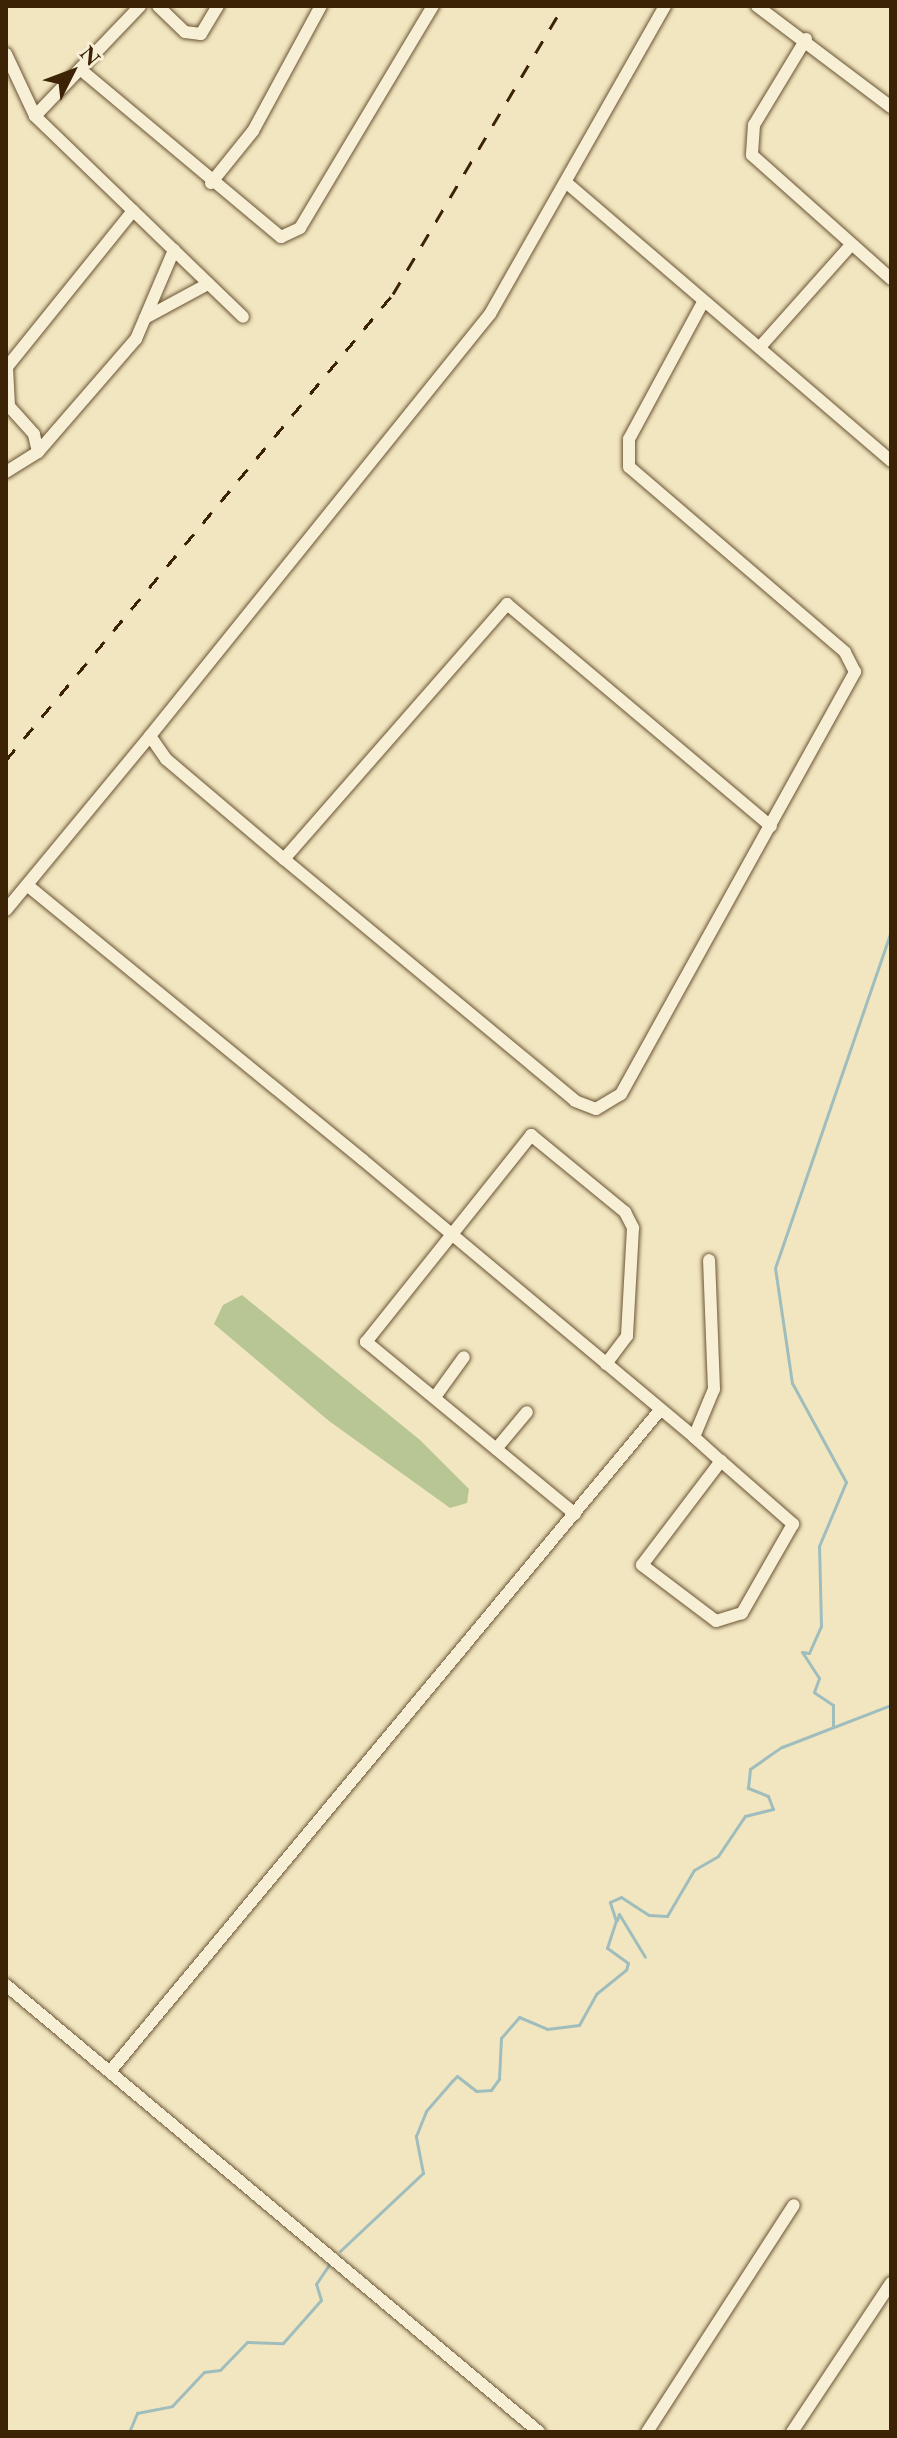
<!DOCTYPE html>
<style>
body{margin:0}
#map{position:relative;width:897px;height:2438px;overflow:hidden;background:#f2e6c0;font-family:"EB Garamond",serif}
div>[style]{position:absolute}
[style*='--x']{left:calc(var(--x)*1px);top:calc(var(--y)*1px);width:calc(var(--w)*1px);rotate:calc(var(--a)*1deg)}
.green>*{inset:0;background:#b8c694}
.stream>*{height:3px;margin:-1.5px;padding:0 1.5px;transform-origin:1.5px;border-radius:1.5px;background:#a0bdbd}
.roads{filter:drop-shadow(0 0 2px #6a5434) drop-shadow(0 0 2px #6a5434)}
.minor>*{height:12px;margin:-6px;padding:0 6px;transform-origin:6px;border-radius:6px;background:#f7efd6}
.rail>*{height:3px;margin-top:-1.5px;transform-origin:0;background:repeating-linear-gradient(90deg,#3c2305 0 14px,transparent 0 28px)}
span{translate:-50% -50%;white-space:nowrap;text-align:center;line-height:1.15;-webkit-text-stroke:7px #f7efd6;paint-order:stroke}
.frame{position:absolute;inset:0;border:8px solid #3c2305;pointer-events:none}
.north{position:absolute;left:32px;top:32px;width:80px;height:80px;-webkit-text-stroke:6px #f7efd6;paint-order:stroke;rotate:48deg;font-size:22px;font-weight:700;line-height:32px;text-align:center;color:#3c2305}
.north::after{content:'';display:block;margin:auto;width:28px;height:36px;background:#3c2305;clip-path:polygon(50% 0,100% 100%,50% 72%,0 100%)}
</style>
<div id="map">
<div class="green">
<i style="clip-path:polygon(242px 1295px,420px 1440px,469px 1489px,467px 1503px,450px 1508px,329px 1421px,214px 1324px,223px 1305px)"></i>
</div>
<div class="stream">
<i style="--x:833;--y:1727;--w:22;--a:-90"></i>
<i style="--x:833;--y:1705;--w:23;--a:-146"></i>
<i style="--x:814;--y:1692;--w:15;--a:-70"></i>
<i style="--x:819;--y:1678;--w:31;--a:-123"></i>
<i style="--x:802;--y:1652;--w:7;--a:8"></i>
<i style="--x:809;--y:1653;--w:30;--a:-66"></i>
<i style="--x:821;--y:1626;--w:80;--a:-91.4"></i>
<i style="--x:819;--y:1546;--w:69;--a:-67.1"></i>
<i style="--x:846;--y:1482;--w:113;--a:-118.6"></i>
<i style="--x:792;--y:1383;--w:116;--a:-98.4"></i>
<i style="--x:775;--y:1268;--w:355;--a:-71"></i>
<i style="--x:617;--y:1920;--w:6;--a:-72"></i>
<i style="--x:619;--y:1914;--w:50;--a:58.8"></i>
<i style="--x:340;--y:2251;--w:114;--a:-43.2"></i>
<i style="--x:423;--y:2173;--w:38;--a:-101"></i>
<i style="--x:416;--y:2136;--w:27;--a:-68"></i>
<i style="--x:426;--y:2111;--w:40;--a:-49"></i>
<i style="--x:452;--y:2081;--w:7;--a:-45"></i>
<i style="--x:457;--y:2076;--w:24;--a:38"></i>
<i style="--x:476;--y:2091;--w:15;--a:-4"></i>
<i style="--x:491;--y:2090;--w:14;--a:-54"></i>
<i style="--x:499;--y:2079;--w:41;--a:-87.2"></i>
<i style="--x:501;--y:2038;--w:28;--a:-49"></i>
<i style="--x:519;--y:2017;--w:30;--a:23"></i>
<i style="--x:547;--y:2029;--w:32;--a:-7"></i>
<i style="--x:579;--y:2025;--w:35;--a:-61"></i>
<i style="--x:596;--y:1994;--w:38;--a:-39"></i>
<i style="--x:626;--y:1970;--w:7;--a:-74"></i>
<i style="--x:628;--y:1963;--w:26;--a:-144"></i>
<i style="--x:607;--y:1948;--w:28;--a:-72"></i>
<i style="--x:616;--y:1921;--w:20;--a:-108"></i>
<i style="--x:610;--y:1902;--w:12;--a:-24"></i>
<i style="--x:621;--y:1897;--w:33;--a:33"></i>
<i style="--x:649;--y:1915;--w:18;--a:3"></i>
<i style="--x:667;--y:1916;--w:53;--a:-59.6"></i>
<i style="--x:694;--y:1870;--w:28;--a:-30"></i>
<i style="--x:718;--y:1856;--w:48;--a:-56"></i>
<i style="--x:745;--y:1816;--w:29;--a:-14"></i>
<i style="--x:773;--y:1809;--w:14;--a:-111"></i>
<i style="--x:768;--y:1796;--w:22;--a:-158"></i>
<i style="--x:748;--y:1788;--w:19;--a:-84"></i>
<i style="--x:750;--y:1769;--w:39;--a:-35"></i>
<i style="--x:782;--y:1747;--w:117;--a:-21.1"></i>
<i style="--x:129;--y:2432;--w:21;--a:-67"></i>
<i style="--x:137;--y:2413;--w:36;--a:-11"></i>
<i style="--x:172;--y:2406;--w:47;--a:-46.7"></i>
<i style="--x:204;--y:2372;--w:16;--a:-7"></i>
<i style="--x:220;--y:2370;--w:39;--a:-46"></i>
<i style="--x:247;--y:2342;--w:36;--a:2"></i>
<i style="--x:283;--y:2343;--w:57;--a:-48.5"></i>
<i style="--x:321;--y:2300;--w:17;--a:-107"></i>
<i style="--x:316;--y:2284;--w:23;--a:-56"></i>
</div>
<div class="roads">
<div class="minor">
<i style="--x:158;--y:6;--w:37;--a:44"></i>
<i style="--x:185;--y:32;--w:16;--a:7"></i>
<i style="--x:201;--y:34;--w:33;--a:-59"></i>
<i style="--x:665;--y:6;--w:354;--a:119.6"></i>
<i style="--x:490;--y:314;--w:542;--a:128.86"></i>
<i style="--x:150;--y:736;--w:28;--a:55"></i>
<i style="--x:166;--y:759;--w:155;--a:40.3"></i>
<i style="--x:284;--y:859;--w:378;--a:39.7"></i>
<i style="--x:575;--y:1101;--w:22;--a:21"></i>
<i style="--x:596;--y:1109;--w:29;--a:-31"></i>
<i style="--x:621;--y:1094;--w:483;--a:-61"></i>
<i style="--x:855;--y:672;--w:22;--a:-117"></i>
<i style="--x:845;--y:652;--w:284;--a:-139.4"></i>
<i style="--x:629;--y:467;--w:28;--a:-90"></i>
<i style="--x:629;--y:439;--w:156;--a:-61.6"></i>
<i style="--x:757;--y:6;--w:168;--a:37"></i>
<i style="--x:806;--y:39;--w:100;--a:121.2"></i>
<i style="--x:754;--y:125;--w:30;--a:94"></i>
<i style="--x:752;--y:155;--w:186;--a:41.7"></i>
<i style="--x:6;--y:54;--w:68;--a:64.9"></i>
<i style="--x:35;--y:116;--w:152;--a:-46.3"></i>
<i style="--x:80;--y:69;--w:262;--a:39.9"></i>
<i style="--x:281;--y:237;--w:21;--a:-25"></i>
<i style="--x:300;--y:228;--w:259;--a:-59.1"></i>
<i style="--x:35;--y:116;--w:289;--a:44"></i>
<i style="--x:211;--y:183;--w:67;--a:-51.1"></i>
<i style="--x:253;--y:131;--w:142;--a:-61.5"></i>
<i style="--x:568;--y:184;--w:426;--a:40.6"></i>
<i style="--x:145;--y:318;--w:72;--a:-28.4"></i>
<i style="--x:760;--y:347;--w:135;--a:-48.3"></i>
<i style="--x:38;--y:452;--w:150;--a:-49.1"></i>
<i style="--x:136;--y:339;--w:97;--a:-66.9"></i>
<i style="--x:6;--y:472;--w:38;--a:-32"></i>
<i style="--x:38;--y:452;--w:18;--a:-103"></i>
<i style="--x:34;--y:434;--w:38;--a:-132"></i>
<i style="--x:9;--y:406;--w:39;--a:-93"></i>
<i style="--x:7;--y:367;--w:201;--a:-51.1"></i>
<i style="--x:284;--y:859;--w:339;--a:-48.8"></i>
<i style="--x:507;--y:604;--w:345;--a:40.1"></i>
<i style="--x:27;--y:885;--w:434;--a:39.3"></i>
<i style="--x:363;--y:1160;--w:432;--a:39.9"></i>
<i style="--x:694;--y:1437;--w:36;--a:42"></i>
<i style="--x:721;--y:1461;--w:96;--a:41.2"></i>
<i style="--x:793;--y:1524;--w:103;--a:119.8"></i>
<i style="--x:742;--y:1613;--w:27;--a:163"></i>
<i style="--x:716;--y:1621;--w:93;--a:-142.9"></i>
<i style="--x:642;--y:1565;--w:131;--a:-52.8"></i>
<i style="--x:6;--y:910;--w:226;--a:-50.4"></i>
<i style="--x:435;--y:1397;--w:49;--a:-54.1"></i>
<i style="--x:694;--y:1437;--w:52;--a:-67.4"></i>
<i style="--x:714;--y:1389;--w:129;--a:-92.2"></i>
<i style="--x:496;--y:1449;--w:48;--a:-50"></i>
<i style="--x:575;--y:1514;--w:271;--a:-140.5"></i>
<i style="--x:366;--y:1342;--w:265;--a:-51.4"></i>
<i style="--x:531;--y:1135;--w:122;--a:39.3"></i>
<i style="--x:625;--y:1212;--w:18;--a:63"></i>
<i style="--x:633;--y:1228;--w:108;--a:93.2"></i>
<i style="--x:627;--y:1336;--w:35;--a:127"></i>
<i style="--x:6;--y:1985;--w:696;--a:39.98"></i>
<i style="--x:112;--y:2069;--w:857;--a:-50.25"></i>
<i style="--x:647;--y:2432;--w:270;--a:-57.1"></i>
<i style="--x:792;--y:2432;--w:179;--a:-56.4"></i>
</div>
</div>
<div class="rail">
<i style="--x:6;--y:760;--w:606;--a:-50.29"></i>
<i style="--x:393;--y:294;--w:334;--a:-59.4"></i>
</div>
<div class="frame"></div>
<div class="north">N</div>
</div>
